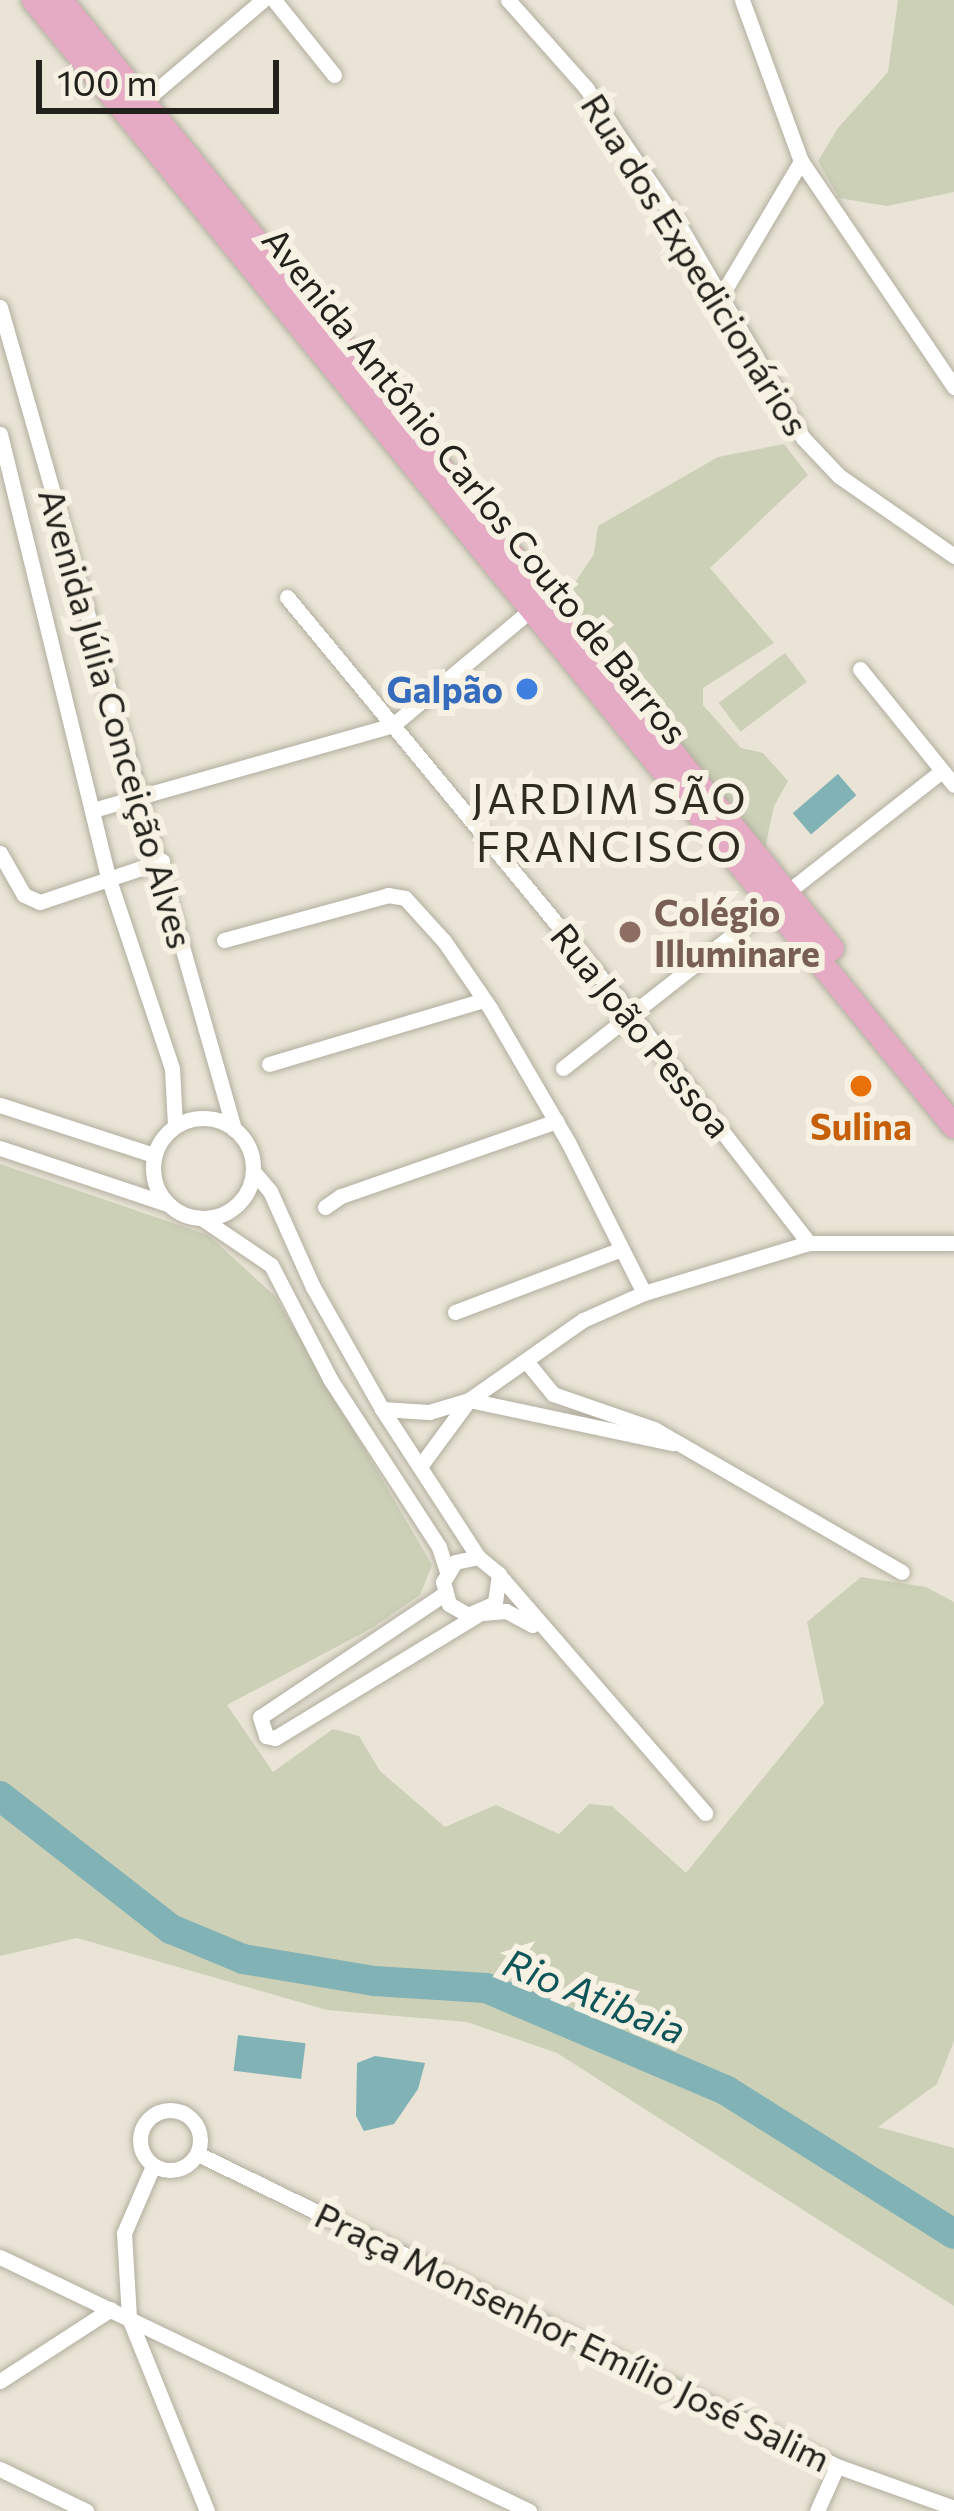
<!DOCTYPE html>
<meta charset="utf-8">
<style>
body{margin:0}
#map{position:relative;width:954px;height:2511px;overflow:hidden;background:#e9e4d5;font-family:Commissioner,sans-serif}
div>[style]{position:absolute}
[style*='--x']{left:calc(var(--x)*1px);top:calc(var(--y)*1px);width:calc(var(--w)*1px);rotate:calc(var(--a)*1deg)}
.green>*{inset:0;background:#ccd0b7;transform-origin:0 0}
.water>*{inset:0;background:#81b2b5;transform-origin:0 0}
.river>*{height:30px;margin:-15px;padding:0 15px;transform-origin:15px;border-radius:15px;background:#81b2b5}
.roads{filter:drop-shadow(0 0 3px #b2ae9f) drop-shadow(0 0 3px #b2ae9f)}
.minor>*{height:15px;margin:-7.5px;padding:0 7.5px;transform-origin:7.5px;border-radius:7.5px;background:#fff}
.minor>.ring{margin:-7.5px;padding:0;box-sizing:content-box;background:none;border:15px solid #fff;border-radius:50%}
.primary>*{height:24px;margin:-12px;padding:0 12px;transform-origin:12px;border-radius:12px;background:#e5aac4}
.dots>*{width:33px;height:33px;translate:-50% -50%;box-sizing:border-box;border:6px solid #f6f1e2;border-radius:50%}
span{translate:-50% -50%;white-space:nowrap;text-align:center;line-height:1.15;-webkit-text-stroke:12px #f6f1e2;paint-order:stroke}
.street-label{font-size:36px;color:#23211c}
.shop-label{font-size:36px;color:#366cbe;font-weight:700}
.right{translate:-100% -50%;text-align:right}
.education-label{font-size:36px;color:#785e54;font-weight:700}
.left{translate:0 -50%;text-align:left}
.food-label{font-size:36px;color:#c56008;font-weight:700}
.water-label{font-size:39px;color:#0d5559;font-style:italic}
.quarter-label{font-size:42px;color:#2f2b1f;letter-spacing:3px}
.scale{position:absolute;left:36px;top:60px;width:243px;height:54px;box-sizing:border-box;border:6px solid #23211c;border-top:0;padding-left:15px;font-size:36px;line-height:42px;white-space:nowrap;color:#23211c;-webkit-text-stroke:9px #f6f1e2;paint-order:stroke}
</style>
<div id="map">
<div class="green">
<i style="clip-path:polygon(898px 0,954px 0,954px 192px,887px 206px,839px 198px,818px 161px,838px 128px,888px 72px)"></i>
<i style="clip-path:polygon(784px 444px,808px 475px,710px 568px,774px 643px,703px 688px,703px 705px,741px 748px,763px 753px,788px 781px,774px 806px,764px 854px,571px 612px,574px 584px,594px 554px,598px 526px,718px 457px)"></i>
<i style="left:785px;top:653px;width:36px;height:83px;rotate:53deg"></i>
<i style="clip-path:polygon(0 1164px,208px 1235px,275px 1296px,432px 1565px,420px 1595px,372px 1628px,227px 1705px,273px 1772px,333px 1729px,359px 1736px,380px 1771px,445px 1827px,496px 1805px,559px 1834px,589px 1804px,612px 1806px,686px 1873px,824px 1703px,807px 1622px,861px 1577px,926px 1587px,954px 1602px,954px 2041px,937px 2084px,878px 2127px,954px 2148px,954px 2306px,557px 2053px,467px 2022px,327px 2010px,77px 1938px,0 1956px)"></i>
</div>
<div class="water">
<i style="left:838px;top:774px;width:28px;height:60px;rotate:49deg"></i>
<i style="left:238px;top:2035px;width:68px;height:36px;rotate:7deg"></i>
<i style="clip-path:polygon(375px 2056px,425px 2063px,418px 2089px,394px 2124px,364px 2131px,356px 2116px,357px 2063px)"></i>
</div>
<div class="river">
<i style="--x:0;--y:1796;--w:217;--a:37.9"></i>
<i style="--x:171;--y:1929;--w:78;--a:22.6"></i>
<i style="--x:243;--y:1959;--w:133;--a:9.5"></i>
<i style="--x:374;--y:1981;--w:112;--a:3.6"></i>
<i style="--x:486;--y:1988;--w:262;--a:23.1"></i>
<i style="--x:727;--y:2091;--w:268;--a:32.2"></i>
</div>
<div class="roads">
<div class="minor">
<i style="--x:274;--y:0;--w:96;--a:51.3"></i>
<i style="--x:508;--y:0;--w:118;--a:48.4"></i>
<i style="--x:586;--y:88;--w:166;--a:55.8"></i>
<i style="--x:679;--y:225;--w:246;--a:59.8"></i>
<i style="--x:803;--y:438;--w:52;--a:46.5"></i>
<i style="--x:839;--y:476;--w:140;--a:34.8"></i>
<i style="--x:742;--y:0;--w:171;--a:69.9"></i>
<i style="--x:801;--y:161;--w:273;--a:55.9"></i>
<i style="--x:143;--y:102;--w:157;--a:-40.4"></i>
<i style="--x:721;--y:296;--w:157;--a:-59.3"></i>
<i style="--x:0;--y:307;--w:855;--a:74.11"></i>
<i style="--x:0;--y:434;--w:456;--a:76.3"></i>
<i style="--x:108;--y:877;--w:201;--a:71.5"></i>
<i style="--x:172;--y:1068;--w:58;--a:87"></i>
<i style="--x:287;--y:597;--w:542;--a:50.47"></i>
<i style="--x:632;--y:1015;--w:289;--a:52.2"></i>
<i style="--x:860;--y:669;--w:149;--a:51"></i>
<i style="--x:93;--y:810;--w:312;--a:-15.8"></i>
<i style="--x:393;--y:725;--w:182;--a:-39.9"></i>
<i style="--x:0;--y:853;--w:48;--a:60.3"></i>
<i style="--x:24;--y:895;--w:17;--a:24"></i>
<i style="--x:40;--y:902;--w:129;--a:-18.6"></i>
<i style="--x:224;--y:940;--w:170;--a:-15.3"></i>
<i style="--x:388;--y:895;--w:17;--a:10"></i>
<i style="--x:405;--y:898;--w:58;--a:47.8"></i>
<i style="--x:444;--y:941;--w:81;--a:55.5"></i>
<i style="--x:490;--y:1008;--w:155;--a:59.8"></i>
<i style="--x:568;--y:1142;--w:169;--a:63.3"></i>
<i style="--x:269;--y:1064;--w:224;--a:-16.6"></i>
<i style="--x:563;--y:1068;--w:480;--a:-38.1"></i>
<i style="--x:0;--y:1105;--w:162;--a:18"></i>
<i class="ring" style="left:153px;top:1118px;width:85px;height:85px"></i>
<i style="--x:0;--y:1148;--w:176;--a:18.5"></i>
<i style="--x:253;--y:1171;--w:26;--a:50"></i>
<i style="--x:270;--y:1191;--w:105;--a:65.9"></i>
<i style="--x:313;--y:1287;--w:140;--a:60.5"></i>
<i style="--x:382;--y:1409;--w:176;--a:57"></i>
<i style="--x:478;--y:1557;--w:27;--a:39"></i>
<i style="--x:499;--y:1574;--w:29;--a:98"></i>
<i style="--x:495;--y:1603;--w:30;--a:156"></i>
<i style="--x:468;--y:1615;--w:22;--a:-150"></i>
<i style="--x:449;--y:1604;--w:23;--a:-105"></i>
<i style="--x:443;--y:1582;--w:23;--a:-59"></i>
<i style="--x:455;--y:1562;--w:24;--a:-12"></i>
<i style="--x:325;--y:1207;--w:19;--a:-35"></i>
<i style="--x:341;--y:1196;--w:228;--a:-19.2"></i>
<i style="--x:203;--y:1219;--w:82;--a:34.1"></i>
<i style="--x:271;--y:1265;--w:128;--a:62.6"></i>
<i style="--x:330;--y:1379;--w:200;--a:57"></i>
<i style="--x:439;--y:1547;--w:25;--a:72"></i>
<i style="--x:455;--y:1312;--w:178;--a:-20.7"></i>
<i style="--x:526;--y:1361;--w:43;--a:50.7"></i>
<i style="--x:553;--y:1394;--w:107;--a:19.1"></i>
<i style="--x:654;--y:1429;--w:286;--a:30"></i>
<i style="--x:382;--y:1409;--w:47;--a:3.7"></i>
<i style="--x:429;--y:1412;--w:42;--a:-16.7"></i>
<i style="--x:469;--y:1400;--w:208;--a:12"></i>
<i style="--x:421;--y:1465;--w:81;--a:-53.6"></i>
<i style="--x:469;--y:1400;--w:139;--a:-35.1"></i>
<i style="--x:583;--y:1320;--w:67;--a:-23.9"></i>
<i style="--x:644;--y:1293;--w:172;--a:-16.9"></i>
<i style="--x:809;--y:1243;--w:145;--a:0"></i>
<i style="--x:499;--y:1575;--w:315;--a:49.1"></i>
<i style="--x:444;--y:1594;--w:221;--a:146.2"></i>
<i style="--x:260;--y:1717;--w:20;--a:72"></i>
<i style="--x:266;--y:1736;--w:9;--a:13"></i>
<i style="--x:275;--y:1738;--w:237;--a:-31.3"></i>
<i style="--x:482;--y:1613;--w:24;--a:-5"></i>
<i style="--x:506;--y:1611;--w:30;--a:28"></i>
<i class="ring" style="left:140px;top:2110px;width:45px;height:45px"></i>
<i style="--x:198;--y:2154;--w:711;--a:26.02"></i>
<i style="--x:837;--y:2466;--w:124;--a:19.7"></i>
<i style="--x:153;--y:2166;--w:73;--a:113.4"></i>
<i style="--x:124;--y:2233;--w:85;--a:86.6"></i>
<i style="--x:129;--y:2318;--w:208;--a:68"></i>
<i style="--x:0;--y:2257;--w:587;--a:25.65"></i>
<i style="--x:0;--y:2381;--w:132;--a:-33"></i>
<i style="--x:0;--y:2469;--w:96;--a:26"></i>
<i style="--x:817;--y:2511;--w:49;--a:-66"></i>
</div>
<div class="primary">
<i style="--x:34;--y:0;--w:1454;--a:50.75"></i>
<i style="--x:60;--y:0;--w:1223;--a:50.87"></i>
</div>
</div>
<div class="dots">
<i style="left:527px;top:689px;background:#3f7fe0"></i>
<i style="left:630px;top:932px;background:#8d6e63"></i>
<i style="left:861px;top:1086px;background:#e8710a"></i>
</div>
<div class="street-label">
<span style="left:696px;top:264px;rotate:58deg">Rua dos Expedicionários</span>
<span style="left:476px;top:485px;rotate:51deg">Avenida Antônio Carlos Couto de Barros</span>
<span style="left:117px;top:718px;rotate:74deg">Avenida Júlia Conceição Alves</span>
<span style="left:642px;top:1030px;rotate:51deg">Rua João Pessoa</span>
<span style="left:573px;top:2336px;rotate:26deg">Praça Monsenhor Emílio José Salim</span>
</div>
<div class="shop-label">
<span class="right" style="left:503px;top:689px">Galpão</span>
</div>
<div class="education-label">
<span class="left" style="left:654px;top:932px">Colégio<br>Illuminare</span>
</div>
<div class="food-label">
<span style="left:861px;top:1126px">Sulina</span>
</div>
<div class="water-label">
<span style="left:595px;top:1995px;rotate:22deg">Rio Atibaia</span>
</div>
<div class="quarter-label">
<span style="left:610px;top:821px">JARDIM SÃO<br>FRANCISCO</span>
</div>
<div class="scale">100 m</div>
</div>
